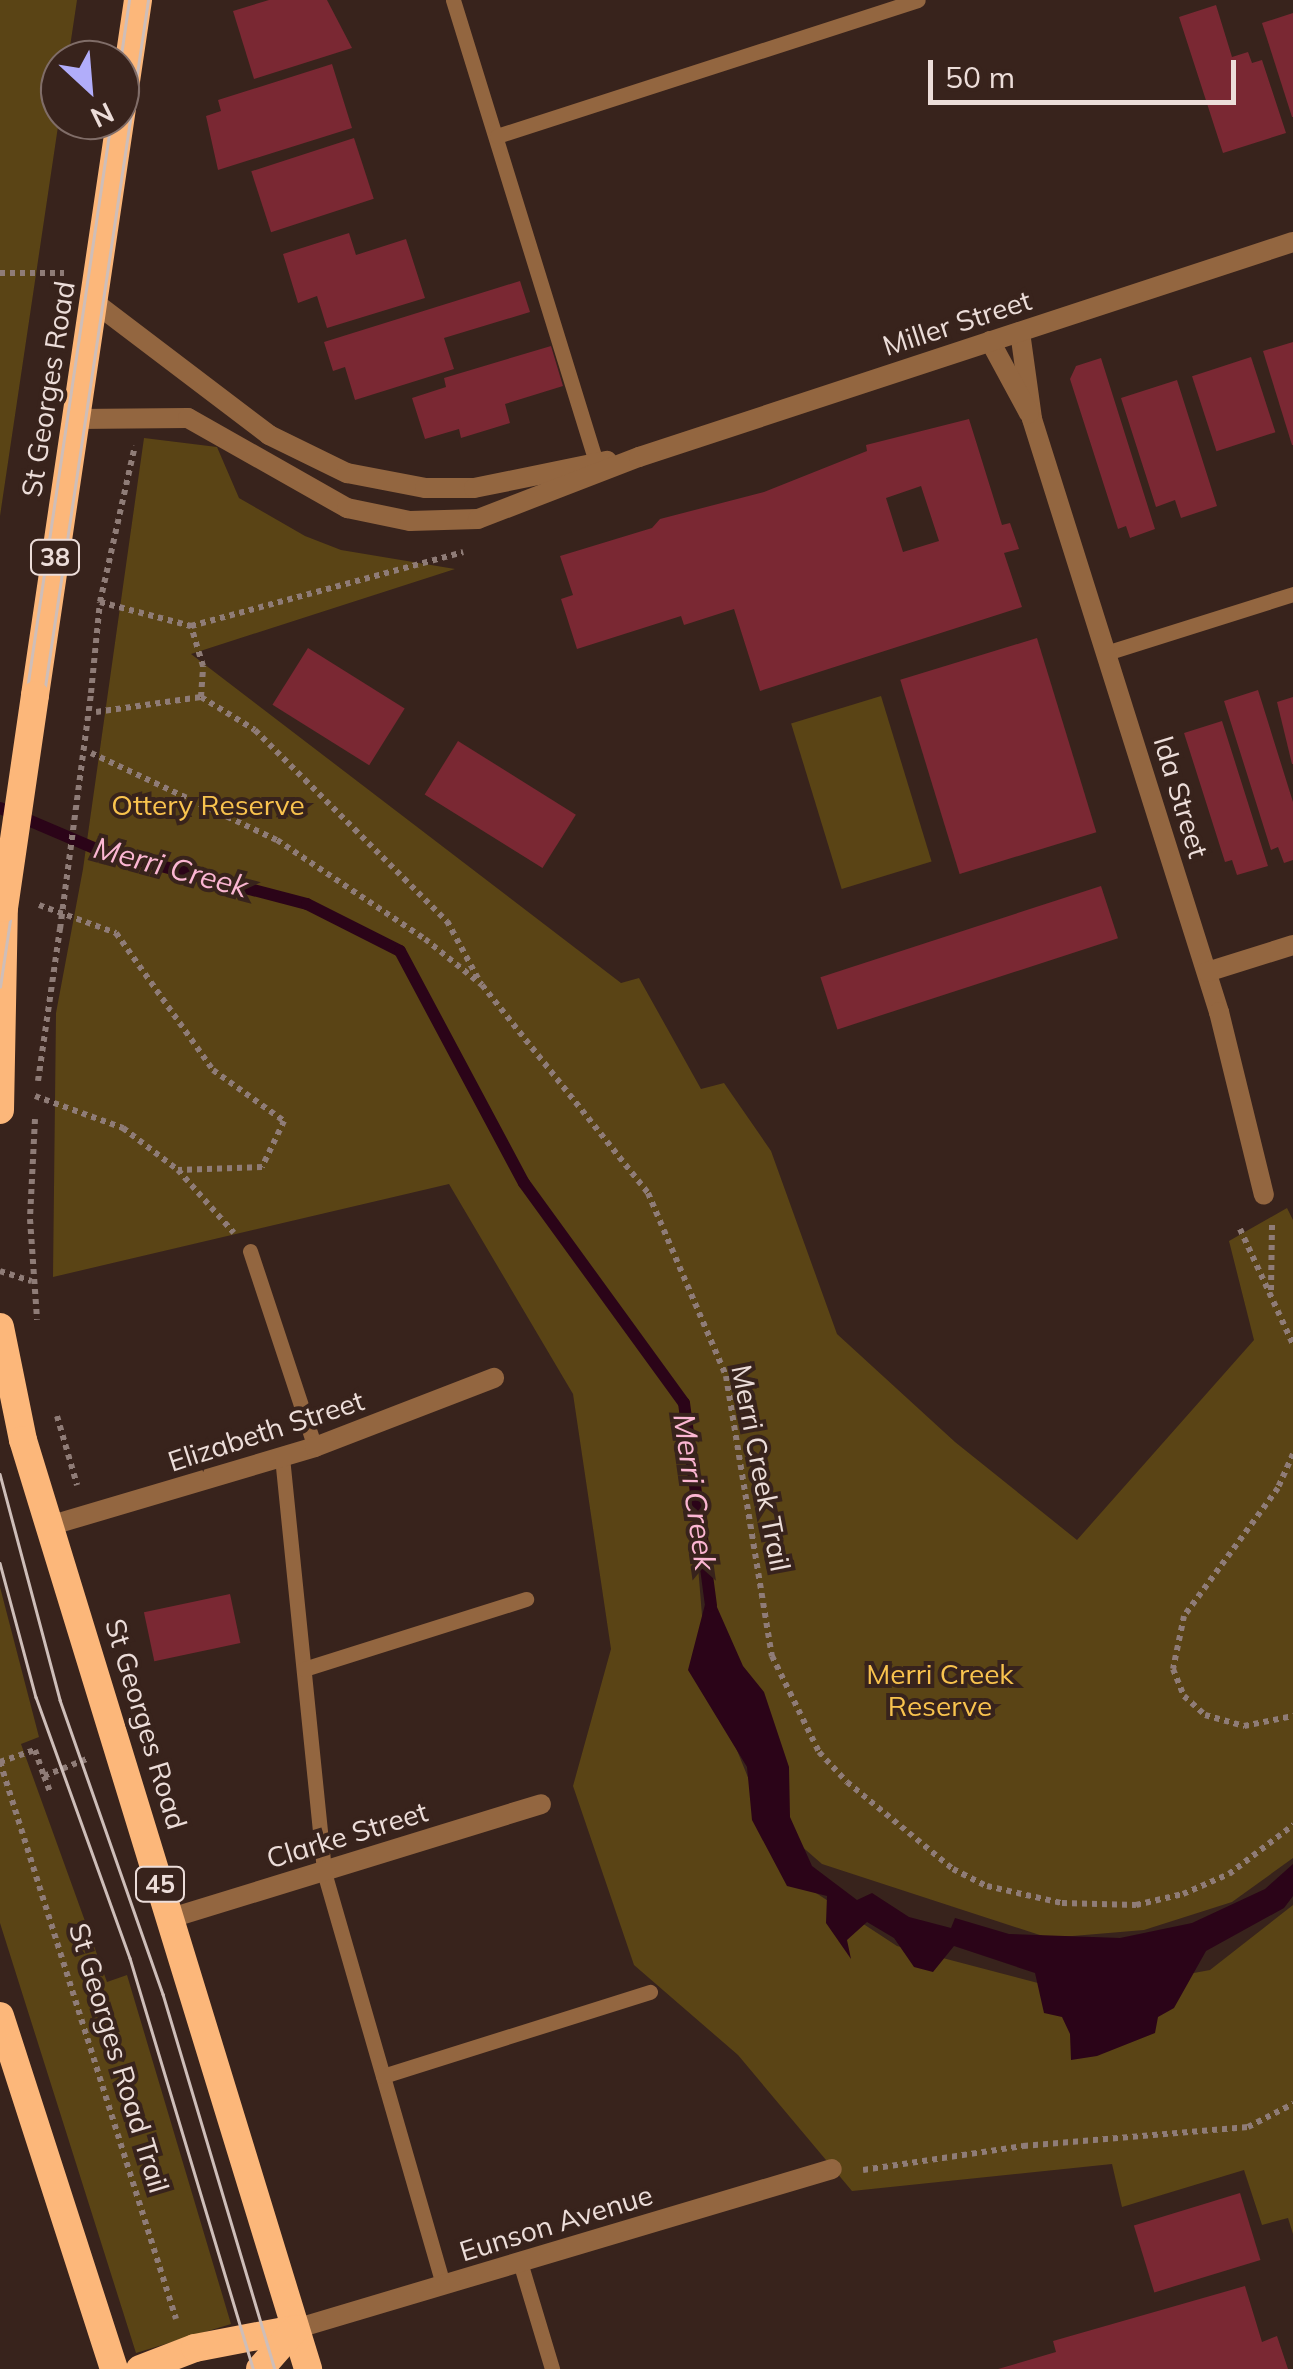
<!DOCTYPE html>
<style>
body{margin:0}
#map{position:relative;width:1293px;height:2369px;overflow:hidden;background:#38231c;font-family:Mulish,sans-serif}
div>[style]{position:absolute}
[style*='--x']{left:calc(var(--x)*1px);top:calc(var(--y)*1px);width:calc(var(--w)*1px);rotate:calc(var(--a)*1deg)}
.green>*{inset:0;background:#5a4415;transform-origin:0 0}
.water>*{inset:0;background:#2b0418}
.stream>*{height:12px;margin:-6px;padding:0 6px;transform-origin:6px;border-radius:6px;background:#2b0418}
.building>*{inset:0;background:#7a2833;transform-origin:0 0}
.path>*{height:6px;margin-top:-3px;transform-origin:0;background:repeating-linear-gradient(90deg,#8f7c77 0 5px,transparent 0 10px)}
.service>*{height:15px;margin:-7.5px;padding:0 7.5px;transform-origin:7.5px;border-radius:7.5px;background:#936640}
.minor>*{height:20px;margin:-10px;padding:0 10px;transform-origin:10px;border-radius:10px;background:#936640}
.trunk>*{height:28px;margin:-14px;padding:0 14px;transform-origin:14px;border-radius:14px;background:#fcb77a}
.tram>*{height:2.5px;margin:-1.25px;padding:0 1.25px;transform-origin:1.25px;border-radius:1.25px;background:#cebeb9}
.path-bridge>*{height:6px;margin-top:-3px;transform-origin:0;background:repeating-linear-gradient(90deg,#8f7c77 0 5px,transparent 0 10px)}
.trunk-bridge>*{height:28px;margin:-14px;padding:0 14px;transform-origin:14px;border-radius:14px;background:#fcb77a}
span{translate:-50% -50%;white-space:nowrap;text-align:center;line-height:1.15;-webkit-text-stroke:8px #38231c;paint-order:stroke}
.shield-label span{padding:2px 8px;background:#38231c;border:2px solid;border-radius:8px;-webkit-text-stroke-width:0}
.shield-label{font-size:25px;color:#ecddd9;font-weight:700}
.street-label{font-size:28px;color:#ecddd9}
.park-label{font-size:28px;color:#f9c34e}
.water-label{font-size:30px;color:#fbb6d2;font-style:italic}
.north{position:absolute;left:40px;top:40px;width:100px;height:100px;box-sizing:border-box;background:#38231c;border:2px solid #806d68;border-radius:50%;rotate:154deg;font-size:28px;font-weight:700;line-height:40px;text-align:center;color:#ecddd9}
.north::after{content:'';display:block;margin:auto;width:35px;height:45px;background:#b1adfa;clip-path:polygon(50% 0,100% 100%,50% 72%,0 100%)}
.scale{position:absolute;left:928px;top:60px;width:308px;height:45px;box-sizing:border-box;border:5px solid #ecddd9;border-top:0;padding-left:12px;font-size:30px;line-height:35px;white-space:nowrap;color:#ecddd9;-webkit-text-stroke:8px #38231c;paint-order:stroke}
</style>
<div id="map">
<div class="green">
<i style="clip-path:polygon(0 0,77px 0,68px 60px,60px 60px,60px 113px,0 516px)"></i>
<i style="clip-path:polygon(144px 438px,217px 447px,239px 498px,305px 536px,341px 550px,455px 569px,191px 654px,621px 983px,639px 978px,701px 1089px,724px 1083px,771px 1151px,837px 1334px,955px 1442px,1077px 1540px,1254px 1340px,1229px 1241px,1287px 1208px,1293px 1220px,1293px 1858px,1232px 1902px,1144px 1930px,1049px 1938px,822px 1864px,776px 1824px,722px 1685px,687px 1433px,707px 1676px,787px 1874px,897px 1946px,1080px 1994px,1210px 1970px,1293px 1905px,1293px 2234px,1288px 2218px,1262px 2225px,1244px 2170px,1122px 2207px,1112px 2164px,852px 2191px,738px 2055px,634px 1965px,573px 1786px,611px 1649px,573px 1394px,449px 1184px,53px 1277px,56px 1013px,83px 869px)"></i>
<i style="left:881px;top:696px;width:173px;height:94px;rotate:73deg"></i>
<i style="clip-path:polygon(0 1587px,39px 1737px,21px 1744px,107px 1982px,127px 1975px,231px 2324px,136px 2353px,0 1923px)"></i>
</div>
<div class="water">
<i style="clip-path:polygon(709px 1589px,743px 1666px,764px 1692px,789px 1767px,790px 1817px,812px 1866px,857px 1900px,872px 1893px,909px 1917px,951px 1928px,955px 1918px,1009px 1934px,1120px 1938px,1192px 1923px,1265px 1889px,1293px 1864px,1293px 1896px,1284px 1908px,1206px 1951px,1174px 2008px,1158px 2017px,1155px 2033px,1097px 2056px,1071px 2060px,1070px 2034px,1062px 2017px,1044px 2013px,1035px 1973px,954px 1946px,933px 1972px,914px 1967px,894px 1938px,867px 1922px,847px 1940px,851px 1959px,826px 1923px,827px 1896px,787px 1886px,752px 1820px,747px 1767px,688px 1670px)"></i>
</div>
<div class="stream">
<i style="--x:0;--y:808;--w:104;--a:23.1"></i>
<i style="--x:96;--y:849;--w:218;--a:14.6"></i>
<i style="--x:307;--y:904;--w:104;--a:26.8"></i>
<i style="--x:400;--y:951;--w:263;--a:61.9"></i>
<i style="--x:524;--y:1183;--w:272;--a:54"></i>
<i style="--x:684;--y:1403;--w:204;--a:82.4"></i>
</div>
<div class="building">
<i style="clip-path:polygon(269px 0,327px 0,352px 48px,254px 79px,233px 11px)"></i>
<i style="clip-path:polygon(1216px 5px,1232px 57px,1248px 52px,1252px 63px,1262px 60px,1286px 133px,1223px 153px,1179px 17px)"></i>
<i style="clip-path:polygon(1293px 13px,1293px 117px,1292px 117px,1262px 23px)"></i>
<i style="clip-path:polygon(332px 64px,352px 128px,218px 170px,206px 116px,221px 111px,218px 100px)"></i>
<i style="left:354px;top:138px;width:64px;height:108px;rotate:72deg"></i>
<i style="clip-path:polygon(349px 233px,356px 255px,406px 239px,425px 298px,327px 328px,317px 296px,298px 303px,283px 254px)"></i>
<i style="clip-path:polygon(520px 281px,530px 312px,444px 338px,454px 369px,355px 400px,345px 367px,333px 371px,324px 342px)"></i>
<i style="clip-path:polygon(1293px 342px,1293px 445px,1292px 445px,1263px 351px)"></i>
<i style="clip-path:polygon(551px 346px,563px 386px,505px 404px,510px 423px,461px 438px,459px 429px,425px 439px,412px 398px,446px 387px,444px 378px)"></i>
<i style="left:1251px;top:357px;width:79px;height:62px;rotate:72deg"></i>
<i style="clip-path:polygon(1101px 358px,1155px 529px,1130px 538px,1126px 526px,1118px 529px,1070px 379px,1076px 366px)"></i>
<i style="clip-path:polygon(1177px 380px,1217px 506px,1181px 518px,1175px 500px,1156px 507px,1121px 398px)"></i>
<i style="clip-path:polygon(evenodd,969px 419px,1002px 525px,1010px 523px,1019px 549px,1004px 553px,1022px 607px,760px 691px,734px 609px,684px 625px,681px 616px,577px 649px,561px 599px,573px 595px,560px 556px,652px 528px,660px 519px,764px 492px,867px 451px,866px 445px,969px 419px,921px 486px,939px 541px,903px 552px,886px 498px,921px 486px)"></i>
<i style="left:1037px;top:638px;width:203px;height:143px;rotate:73deg"></i>
<i style="left:308px;top:648px;width:114px;height:67px;rotate:32deg"></i>
<i style="clip-path:polygon(1258px 690px,1293px 802px,1293px 860px,1284px 863px,1278px 847px,1271px 850px,1224px 701px)"></i>
<i style="clip-path:polygon(1293px 697px,1293px 764px,1292px 764px,1277px 702px)"></i>
<i style="clip-path:polygon(1222px 721px,1268px 866px,1237px 875px,1232px 860px,1225px 862px,1184px 733px)"></i>
<i style="left:458px;top:741px;width:139px;height:63px;rotate:32deg"></i>
<i style="left:1101px;top:886px;width:55px;height:295px;rotate:72deg"></i>
<i style="left:230px;top:1594px;width:50px;height:88px;rotate:78deg"></i>
<i style="left:1240px;top:2193px;width:70px;height:111px;rotate:73deg"></i>
<i style="clip-path:polygon(1245px 2286px,1262px 2342px,1277px 2336px,1288px 2369px,998px 2369px,1056px 2352px,1053px 2341px)"></i>
</div>
<div class="path">
<i style="--x:0;--y:273;--w:64;--a:0"></i>
<i style="--x:100;--y:602;--w:94;--a:14.8"></i>
<i style="--x:91;--y:693;--w:91;--a:-84.4"></i>
<i style="--x:100;--y:602;--w:160;--a:-77.4"></i>
<i style="--x:201;--y:697;--w:31;--a:-86"></i>
<i style="--x:203;--y:666;--w:42;--a:-106.7"></i>
<i style="--x:191;--y:626;--w:282;--a:-15.2"></i>
<i style="--x:96;--y:712;--w:106;--a:-8.1"></i>
<i style="--x:201;--y:697;--w:63;--a:31.4"></i>
<i style="--x:255;--y:730;--w:271;--a:44.9"></i>
<i style="--x:447;--y:921;--w:72;--a:61.6"></i>
<i style="--x:91;--y:753;--w:205;--a:25.1"></i>
<i style="--x:277;--y:840;--w:178;--a:33.8"></i>
<i style="--x:425;--y:939;--w:73;--a:38.9"></i>
<i style="--x:482;--y:985;--w:266;--a:51.4"></i>
<i style="--x:648;--y:1193;--w:199;--a:66.9"></i>
<i style="--x:726;--y:1376;--w:284;--a:80.7"></i>
<i style="--x:772;--y:1656;--w:107;--a:63.9"></i>
<i style="--x:819;--y:1752;--w:41;--a:47"></i>
<i style="--x:847;--y:1782;--w:137;--a:39.4"></i>
<i style="--x:953;--y:1869;--w:38;--a:27"></i>
<i style="--x:987;--y:1886;--w:77;--a:12.8"></i>
<i style="--x:1062;--y:1903;--w:74;--a:1.5"></i>
<i style="--x:1136;--y:1905;--w:48;--a:-13.2"></i>
<i style="--x:1183;--y:1894;--w:50;--a:-23.5"></i>
<i style="--x:1229;--y:1874;--w:81;--a:-37.4"></i>
<i style="--x:39;--y:905;--w:82;--a:20"></i>
<i style="--x:116;--y:933;--w:168;--a:54.7"></i>
<i style="--x:213;--y:1070;--w:87;--a:35.7"></i>
<i style="--x:284;--y:1121;--w:51;--a:115.6"></i>
<i style="--x:262;--y:1167;--w:84;--a:178"></i>
<i style="--x:38;--y:1081;--w:154;--a:-81.8"></i>
<i style="--x:35;--y:1096;--w:94;--a:20"></i>
<i style="--x:123;--y:1128;--w:69;--a:37.4"></i>
<i style="--x:178;--y:1170;--w:84;--a:48.4"></i>
<i style="--x:35;--y:1119;--w:100;--a:92.9"></i>
<i style="--x:30;--y:1219;--w:101;--a:86"></i>
<i style="--x:1240;--y:1229;--w:127;--a:65.3"></i>
<i style="--x:0;--y:1271;--w:33;--a:18"></i>
<i style="--x:1271;--y:1290;--w:67;--a:-89.1"></i>
<i style="--x:57;--y:1416;--w:72;--a:73.8"></i>
<i style="--x:1293;--y:1454;--w:37;--a:114"></i>
<i style="--x:1278;--y:1488;--w:159;--a:126.3"></i>
<i style="--x:1184;--y:1616;--w:54;--a:101.7"></i>
<i style="--x:1173;--y:1669;--w:29;--a:68"></i>
<i style="--x:1184;--y:1696;--w:28;--a:42"></i>
<i style="--x:1205;--y:1715;--w:41;--a:15.8"></i>
<i style="--x:1244;--y:1726;--w:50;--a:-11.5"></i>
<i style="--x:0;--y:1762;--w:37;--a:-19"></i>
<i style="--x:35;--y:1750;--w:28;--a:71"></i>
<i style="--x:44;--y:1776;--w:46;--a:-21.6"></i>
<i style="--x:0;--y:1762;--w:584;--a:72.46"></i>
<i style="--x:44;--y:1776;--w:17;--a:69"></i>
<i style="--x:863;--y:2170;--w:162;--a:-8.5"></i>
<i style="--x:1023;--y:2146;--w:226;--a:-4.8"></i>
<i style="--x:1248;--y:2127;--w:51;--a:-27.1"></i>
</div>
<div class="service">
<i style="--x:453;--y:0;--w:484;--a:72.8"></i>
<i style="--x:497;--y:136;--w:442;--a:-17.9"></i>
<i style="--x:1106;--y:653;--w:196;--a:-17.5"></i>
<i style="--x:250;--y:1251;--w:206;--a:71.7"></i>
<i style="--x:282;--y:1457;--w:417;--a:84.2"></i>
<i style="--x:324;--y:1872;--w:430;--a:73.9"></i>
<i style="--x:304;--y:1669;--w:233;--a:-17.5"></i>
<i style="--x:383;--y:2076;--w:280;--a:-17.5"></i>
<i style="--x:520;--y:2262;--w:112;--a:73.3"></i>
</div>
<div class="minor">
<i style="--x:94;--y:302;--w:220;--a:37.2"></i>
<i style="--x:269;--y:435;--w:87;--a:26"></i>
<i style="--x:347;--y:473;--w:79;--a:10.9"></i>
<i style="--x:425;--y:488;--w:49;--a:0"></i>
<i style="--x:474;--y:488;--w:136;--a:-11.5"></i>
<i style="--x:1020;--y:332;--w:88;--a:82.1"></i>
<i style="--x:1032;--y:419;--w:622;--a:72.5"></i>
<i style="--x:1219;--y:1012;--w:188;--a:76.2"></i>
<i style="--x:990;--y:341;--w:82;--a:61.6"></i>
<i style="--x:77;--y:419;--w:111;--a:-0.5"></i>
<i style="--x:188;--y:418;--w:183;--a:29.5"></i>
<i style="--x:347;--y:508;--w:64;--a:11.7"></i>
<i style="--x:410;--y:521;--w:68;--a:-1.7"></i>
<i style="--x:478;--y:519;--w:173;--a:-21.1"></i>
<i style="--x:639;--y:457;--w:688;--a:-18.2"></i>
<i style="--x:1207;--y:972;--w:90;--a:-17.4"></i>
<i style="--x:52;--y:1525;--w:274;--a:-16.5"></i>
<i style="--x:315;--y:1447;--w:192;--a:-21.1"></i>
<i style="--x:171;--y:1918;--w:387;--a:-17.1"></i>
<i style="--x:295;--y:2329;--w:560;--a:-16.59"></i>
</div>
<div class="trunk">
<i style="--x:35;--y:695;--w:703;--a:-81.57"></i>
<i style="--x:0;--y:1110;--w:202;--a:-88.9"></i>
<i style="--x:0;--y:1327;--w:115;--a:78.5"></i>
<i style="--x:23;--y:1440;--w:972;--a:72.94"></i>
<i style="--x:0;--y:2016;--w:371;--a:72.1"></i>
<i style="--x:140;--y:2369;--w:59;--a:-20.9"></i>
<i style="--x:195;--y:2348;--w:102;--a:-10.8"></i>
<i style="--x:260;--y:2369;--w:53;--a:-48.8"></i>
</div>
<div class="tram">
<i style="--x:120;--y:62;--w:63;--a:-81.7"></i>
<i style="--x:0;--y:872;--w:760;--a:-81.6"></i>
<i style="--x:0;--y:987;--w:998;--a:-81.47"></i>
<i style="--x:0;--y:1474;--w:234;--a:75.1"></i>
<i style="--x:60;--y:1700;--w:312;--a:70.7"></i>
<i style="--x:163;--y:1994;--w:391;--a:73.4"></i>
<i style="--x:0;--y:1563;--w:139;--a:75"></i>
<i style="--x:36;--y:1697;--w:277;--a:70.2"></i>
<i style="--x:130;--y:1958;--w:429;--a:73.3"></i>
</div>
<div class="path-bridge">
<i style="--x:60;--y:929;--w:238;--a:-82.5"></i>
</div>
<div class="trunk-bridge">
<i style="--x:4;--y:908;--w:215;--a:-81.7"></i>
</div>
<div class="shield-label">
<span style="left:55px;top:557px">38</span>
<span style="left:160px;top:1884px">45</span>
</div>
<div class="street-label">
<span style="left:957px;top:323px;rotate:-18deg">Miller Street</span>
<span style="left:48px;top:389px;rotate:-81deg">St Georges Road</span>
<span style="left:1181px;top:797px;rotate:73deg">Ida Street</span>
<span style="left:266px;top:1431px;rotate:-18deg">Elizabeth Street</span>
<span style="left:761px;top:1468px;rotate:79deg">Merri Creek Trail</span>
<span style="left:146px;top:1724px;rotate:73deg">St Georges Road</span>
<span style="left:347px;top:1835px;rotate:-17deg">Clarke Street</span>
<span style="left:119px;top:2058px;rotate:73deg">St Georges Road Trail</span>
<span style="left:556px;top:2223px;rotate:-17deg">Eunson Avenue</span>
</div>
<div class="park-label">
<span style="left:208px;top:805px">Ottery Reserve</span>
<span style="left:940px;top:1690px">Merri Creek<br>Reserve</span>
</div>
<div class="water-label">
<span style="left:171px;top:867px;rotate:15deg">Merri Creek</span>
<span style="left:695px;top:1492px;rotate:82deg">Merri Creek</span>
</div>
<div class="north">N</div>
<div class="scale">50 m</div>
</div>
